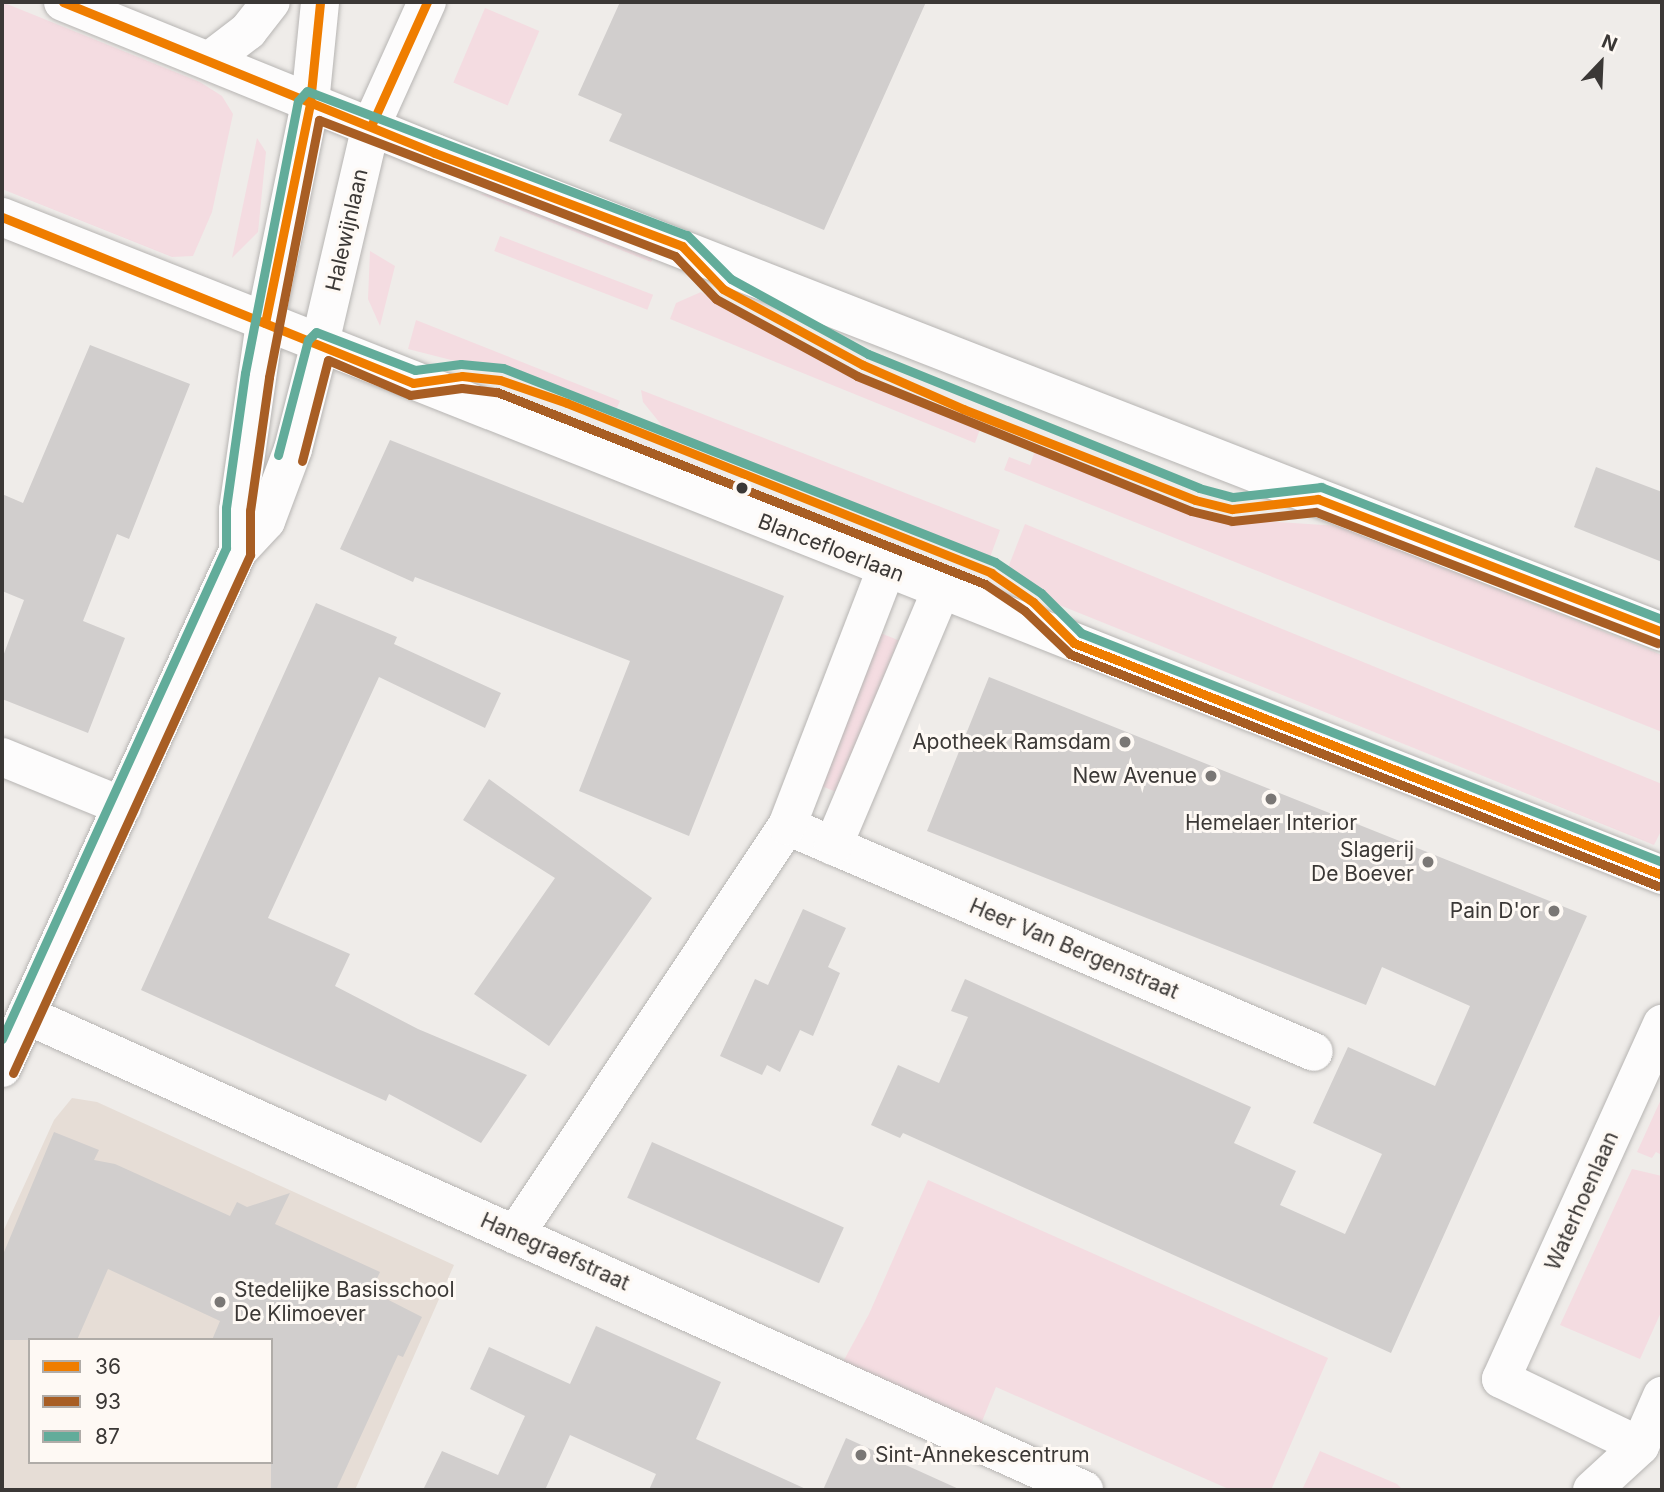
<!DOCTYPE html>
<style>
body{margin:0}
#map{position:relative;width:1664px;height:1492px;overflow:hidden;background:#efece9;font-family:Inter,sans-serif}
div>[style]{position:absolute}
[style*='--x']{left:calc(var(--x)*1px);top:calc(var(--y)*1px);width:calc(var(--w)*1px);rotate:calc(var(--a)*1deg)}
.built>*{inset:0;background:#e6ddd6}
.green>*{inset:0;background:#f4dce1;transform-origin:0 0}
.building>*{inset:0;background:#d1cecd;transform-origin:0 0}
.roads{filter:drop-shadow(0 0 2px #b7b5b3) drop-shadow(0 0 2px #b7b5b3)}
.street>*{height:38px;margin:-19px;padding:0 19px;transform-origin:19px;border-radius:19px;background:#fdfcfc}
.secondary>*{height:38px;margin:-19px;padding:0 19px;transform-origin:19px;border-radius:19px;background:#fdfcfc}
.bus-1>*{height:9px;margin:-4.5px;padding:0 4.5px;transform-origin:4.5px;border-radius:4.5px;background:#ef7d00}
.bus-2>*{height:9px;margin:-4.5px;padding:0 4.5px;transform-origin:4.5px;border-radius:4.5px;background:#a85e24}
.bus-3>*{height:9px;margin:-4.5px;padding:0 4.5px;transform-origin:4.5px;border-radius:4.5px;background:#62ac9a}
.dots>*{width:19px;height:19px;translate:-50% -50%;box-sizing:border-box;border:4px solid #fef9f4;border-radius:50%}
span{translate:-50% -50%;white-space:nowrap;text-align:center;line-height:1.15;-webkit-text-stroke:6px #fef9f4;paint-order:stroke}
.street-label{font-size:21px;color:#3b3836}
.poi-label{font-size:21px;color:#3b3836}
.right{translate:-100% -50%;text-align:right}
.left{translate:0 -50%;text-align:left}
.frame{position:absolute;inset:0;border:4px solid #3b3836;pointer-events:none}
.legend{position:absolute;left:28px;top:1338px;width:245px;height:126px;box-sizing:border-box;background:#fef9f4;border:2px solid #b0aca8;margin:0;padding:9px 12px;list-style:none;font-size:21px;color:#3b3836}
.legend li{display:flex;align-items:center;gap:14px;height:35px}
.legend b{width:35px;border:2px solid #b0aca8}
.north{position:absolute;left:1566px;top:28px;width:70px;height:70px;-webkit-text-stroke:5px #fef9f4;paint-order:stroke;rotate:23deg;font-size:19px;font-weight:700;line-height:28px;text-align:center;color:#3b3836}
.north::after{content:'';display:block;margin:auto;width:24px;height:32px;background:#3b3836;clip-path:polygon(50% 0,100% 100%,50% 72%,0 100%)}
</style>
<div id="map">
<div class="built">
<i style="clip-path:polygon(evenodd,72px 1098px,97px 1102px,454px 1265px,355px 1490px,2px 1490px,2px 1234px,54px 1120px,72px 1098px,30px 1340px,271px 1340px,271px 1462px,30px 1462px,30px 1340px)"></i>
</div>
<div class="green">
<i style="clip-path:polygon(2px 2px,200px 82px,222px 96px,233px 114px,212px 212px,193px 256px,172px 257px,2px 189px)"></i>
<i style="left:485px;top:8px;width:59px;height:81px;rotate:23deg"></i>
<i style="clip-path:polygon(257px 138px,266px 152px,258px 232px,232px 258px)"></i>
<i style="clip-path:polygon(480px 194px,488px 194px,654px 256px,651px 262px)"></i>
<i style="left:500px;top:236px;width:164px;height:16px;rotate:21deg"></i>
<i style="clip-path:polygon(370px 251px,395px 266px,380px 326px,368px 299px)"></i>
<i style="clip-path:polygon(701px 292px,732px 312px,899px 393px,981px 426px,975px 443px,670px 319px,676px 303px)"></i>
<i style="clip-path:polygon(416px 320px,620px 401px,615px 412px,526px 379px,408px 349px)"></i>
<i style="clip-path:polygon(641px 390px,1000px 530px,989px 560px,668px 433px,643px 402px)"></i>
<i style="clip-path:polygon(1036px 448px,1216px 518px,1339px 526px,1662px 655px,1662px 732px,1004px 470px,1009px 457px,1030px 465px)"></i>
<i style="clip-path:polygon(1025px 524px,1662px 784px,1662px 829px,1654px 845px,1052px 602px,1006px 573px)"></i>
<i style="left:878px;top:632px;width:22px;height:164px;rotate:22deg"></i>
<i style="clip-path:polygon(1662px 1097px,1662px 1155px,1656px 1152px,1652px 1158px,1637px 1152px)"></i>
<i style="clip-path:polygon(1632px 1169px,1662px 1176px,1662px 1310px,1640px 1359px,1560px 1325px)"></i>
<i style="clip-path:polygon(928px 1180px,1328px 1358px,1271px 1490px,1231px 1490px,996px 1387px,978px 1431px,838px 1371px,869px 1314px)"></i>
<i style="clip-path:polygon(1320px 1451px,1397px 1484px,1403px 1490px,1302px 1490px)"></i>
</div>
<div class="building">
<i style="clip-path:polygon(620px 2px,926px 2px,824px 230px,609px 141px,622px 114px,578px 95px)"></i>
<i style="clip-path:polygon(90px 345px,190px 384px,129px 539px,117px 534px,83px 621px,125px 638px,88px 733px,2px 699px,2px 659px,24px 600px,2px 591px,2px 494px,23px 503px)"></i>
<i style="clip-path:polygon(390px 440px,784px 596px,689px 836px,579px 791px,630px 661px,415px 577px,413px 582px,340px 549px)"></i>
<i style="clip-path:polygon(1596px 467px,1662px 492px,1662px 562px,1574px 527px)"></i>
<i style="clip-path:polygon(316px 603px,397px 637px,394px 644px,501px 693px,485px 728px,379px 677px,268px 918px,350px 954px,335px 986px,418px 1029px,527px 1075px,481px 1143px,389px 1094px,386px 1101px,141px 990px)"></i>
<i style="clip-path:polygon(989px 677px,1587px 916px,1391px 1353px,903px 1133px,900px 1138px,871px 1125px,898px 1065px,939px 1083px,968px 1017px,951px 1011px,965px 979px,1251px 1107px,1234px 1143px,1296px 1171px,1280px 1205px,1345px 1234px,1382px 1154px,1313px 1123px,1348px 1047px,1435px 1086px,1470px 1006px,1382px 967px,1366px 1005px,927px 831px)"></i>
<i style="clip-path:polygon(489px 779px,652px 898px,549px 1046px,474px 994px,555px 878px,463px 820px)"></i>
<i style="clip-path:polygon(803px 909px,846px 928px,828px 967px,840px 973px,813px 1036px,800px 1030px,780px 1072px,767px 1065px,762px 1075px,720px 1056px,755px 979px,768px 985px)"></i>
<i style="clip-path:polygon(54px 1132px,99px 1150px,94px 1160px,115px 1164px,230px 1216px,237px 1202px,247px 1207px,290px 1193px,275px 1224px,380px 1272px,371px 1291px,422px 1317px,403px 1357px,398px 1355px,336px 1490px,271px 1490px,271px 1340px,212px 1340px,220px 1321px,108px 1269px,77px 1340px,2px 1340px,2px 1257px)"></i>
<i style="left:652px;top:1142px;width:210px;height:61px;rotate:24deg"></i>
<i style="clip-path:polygon(596px 1326px,721px 1382px,696px 1439px,808px 1490px,649px 1490px,656px 1474px,570px 1435px,545px 1490px,423px 1490px,442px 1451px,498px 1475px,525px 1416px,470px 1389px,489px 1347px,570px 1384px)"></i>
<i style="clip-path:polygon(846px 1438px,961px 1490px,823px 1490px)"></i>
</div>
<div class="roads">
<div class="street">
<i style="--x:238;--y:551;--w:41;--a:-90"></i>
<i style="--x:238;--y:510;--w:189;--a:-81.8"></i>
<i style="--x:2;--y:757;--w:130;--a:22.2"></i>
<i style="--x:787;--y:826;--w:573;--a:23.21"></i>
<i style="--x:833;--y:846;--w:278;--a:-67.1"></i>
<i style="--x:26;--y:1015;--w:1160;--a:24.18"></i>
<i style="--x:2;--y:1068;--w:568;--a:-65.46"></i>
<i style="--x:238;--y:551;--w:41;--a:-47"></i>
<i style="--x:266;--y:521;--w:77;--a:-69.4"></i>
<i style="--x:293;--y:449;--w:109;--a:-75.7"></i>
<i style="--x:515;--y:1235;--w:491;--a:-56.4"></i>
<i style="--x:787;--y:826;--w:275;--a:-68.9"></i>
<i style="--x:1501;--y:1379;--w:390;--a:-65.6"></i>
<i style="--x:1501;--y:1379;--w:154;--a:25.7"></i>
<i style="--x:1640;--y:1446;--w:65;--a:137.5"></i>
<i style="--x:1640;--y:1446;--w:55;--a:-66.3"></i>
</div>
<div class="secondary">
<i style="--x:63;--y:2;--w:401;--a:22.1"></i>
<i style="--x:435;--y:153;--w:1317;--a:21.32"></i>
<i style="--x:210;--y:60;--w:48;--a:-37.3"></i>
<i style="--x:248;--y:31;--w:37;--a:-52"></i>
<i style="--x:2;--y:217;--w:1786;--a:21.62"></i>
<i style="--x:265;--y:323;--w:225;--a:-78.4"></i>
<i style="--x:310;--y:103;--w:101;--a:-84.3"></i>
<i style="--x:320;--y:343;--w:223;--a:-76.8"></i>
<i style="--x:371;--y:126;--w:136;--a:-65.7"></i>
</div>
</div>
<div class="bus-1">
<i style="--x:63;--y:2;--w:401;--a:22.1"></i>
<i style="--x:435;--y:153;--w:264;--a:20.6"></i>
<i style="--x:682;--y:246;--w:59;--a:46.4"></i>
<i style="--x:723;--y:289;--w:159;--a:28.5"></i>
<i style="--x:863;--y:365;--w:109;--a:23.7"></i>
<i style="--x:963;--y:409;--w:249;--a:21.4"></i>
<i style="--x:1195;--y:500;--w:38;--a:14"></i>
<i style="--x:1232;--y:509;--w:87;--a:-6.6"></i>
<i style="--x:371;--y:126;--w:136;--a:-65.7"></i>
<i style="--x:2;--y:217;--w:443;--a:22"></i>
<i style="--x:265;--y:323;--w:225;--a:-78.4"></i>
<i style="--x:310;--y:103;--w:101;--a:-84.3"></i>
<i style="--x:413;--y:383;--w:49;--a:-8.1"></i>
<i style="--x:462;--y:376;--w:38;--a:6"></i>
<i style="--x:500;--y:380;--w:71;--a:18.9"></i>
<i style="--x:567;--y:403;--w:457;--a:21.8"></i>
<i style="--x:991;--y:573;--w:51;--a:34.6"></i>
<i style="--x:1033;--y:602;--w:58;--a:45"></i>
<i style="--x:1074;--y:643;--w:632;--a:21.53"></i>
<i style="--x:1318;--y:499;--w:369;--a:21.1"></i>
</div>
<div class="bus-2">
<i style="--x:302;--y:461;--w:104;--a:-75.6"></i>
<i style="--x:328;--y:360;--w:89;--a:23.1"></i>
<i style="--x:410;--y:395;--w:52;--a:-7.7"></i>
<i style="--x:462;--y:388;--w:35;--a:7"></i>
<i style="--x:497;--y:392;--w:524;--a:21.48"></i>
<i style="--x:985;--y:584;--w:48;--a:34"></i>
<i style="--x:1025;--y:611;--w:62;--a:43.7"></i>
<i style="--x:1070;--y:654;--w:632;--a:21.53"></i>
<i style="--x:13;--y:1073;--w:570;--a:-65.41"></i>
<i style="--x:250;--y:555;--w:44;--a:-90"></i>
<i style="--x:250;--y:511;--w:135;--a:-81.9"></i>
<i style="--x:269;--y:377;--w:262;--a:-79"></i>
<i style="--x:319;--y:120;--w:381;--a:20.9"></i>
<i style="--x:675;--y:256;--w:59;--a:46.4"></i>
<i style="--x:716;--y:299;--w:161;--a:28.6"></i>
<i style="--x:857;--y:376;--w:360;--a:22"></i>
<i style="--x:1191;--y:511;--w:42;--a:13.7"></i>
<i style="--x:1232;--y:521;--w:84;--a:-6.1"></i>
<i style="--x:1316;--y:512;--w:366;--a:21"></i>
</div>
<div class="bus-3">
<i style="--x:278;--y:455;--w:119;--a:-75.4"></i>
<i style="--x:308;--y:340;--w:11;--a:-45"></i>
<i style="--x:316;--y:332;--w:106;--a:21"></i>
<i style="--x:415;--y:370;--w:46;--a:-7.4"></i>
<i style="--x:461;--y:364;--w:42;--a:5.4"></i>
<i style="--x:503;--y:368;--w:529;--a:21.52"></i>
<i style="--x:995;--y:562;--w:55;--a:34"></i>
<i style="--x:1041;--y:593;--w:57;--a:45"></i>
<i style="--x:1081;--y:633;--w:625;--a:21.51"></i>
<i style="--x:2;--y:1039;--w:540;--a:-65.48"></i>
<i style="--x:226;--y:548;--w:40;--a:-90"></i>
<i style="--x:226;--y:508;--w:136;--a:-82"></i>
<i style="--x:245;--y:373;--w:277;--a:-79"></i>
<i style="--x:298;--y:101;--w:13;--a:-48"></i>
<i style="--x:307;--y:91;--w:406;--a:20.8"></i>
<i style="--x:687;--y:235;--w:62;--a:45"></i>
<i style="--x:731;--y:279;--w:156;--a:28.7"></i>
<i style="--x:868;--y:354;--w:357;--a:22"></i>
<i style="--x:1199;--y:488;--w:35;--a:15"></i>
<i style="--x:1233;--y:497;--w:89;--a:-6.5"></i>
<i style="--x:1321;--y:487;--w:366;--a:21.2"></i>
</div>
<div class="dots">
<i style="left:742px;top:488px;background:#3b3836"></i>
<i style="left:1125px;top:742px;background:#7a7775"></i>
<i style="left:1211px;top:776px;background:#7a7775"></i>
<i style="left:1271px;top:799px;background:#7a7775"></i>
<i style="left:1428px;top:862px;background:#7a7775"></i>
<i style="left:1554px;top:911px;background:#7a7775"></i>
<i style="left:220px;top:1302px;background:#7a7775"></i>
<i style="left:861px;top:1455px;background:#7a7775"></i>
</div>
<div class="street-label">
<span style="left:347px;top:230px;rotate:-77deg">Halewijnlaan</span>
<span style="left:831px;top:548px;rotate:21deg">Blancefloerlaan</span>
<span style="left:1074px;top:949px;rotate:23deg">Heer Van Bergenstraat</span>
<span style="left:1582px;top:1201px;rotate:-66deg">Waterhoenlaan</span>
<span style="left:555px;top:1252px;rotate:24deg">Hanegraefstraat</span>
</div>
<div class="poi-label">
<span class="right" style="left:1111px;top:742px">Apotheek Ramsdam</span>
<span class="right" style="left:1197px;top:776px">New Avenue</span>
<span style="left:1271px;top:823px">Hemelaer Interior</span>
<span class="right" style="left:1414px;top:862px">Slagerij<br>De Boever</span>
<span class="right" style="left:1540px;top:911px">Pain D'or</span>
<span class="left" style="left:234px;top:1302px">Stedelijke Basisschool<br>De Klimoever</span>
<span class="left" style="left:875px;top:1455px">Sint-Annekescentrum</span>
</div>
<div class="frame"></div>
<ul class="legend">
<li><b style="height:9px;background:#ef7d00"></b>36</li>
<li><b style="height:9px;background:#a85e24"></b>93</li>
<li><b style="height:9px;background:#62ac9a"></b>87</li>
</ul>
<div class="north">N</div>
</div>
